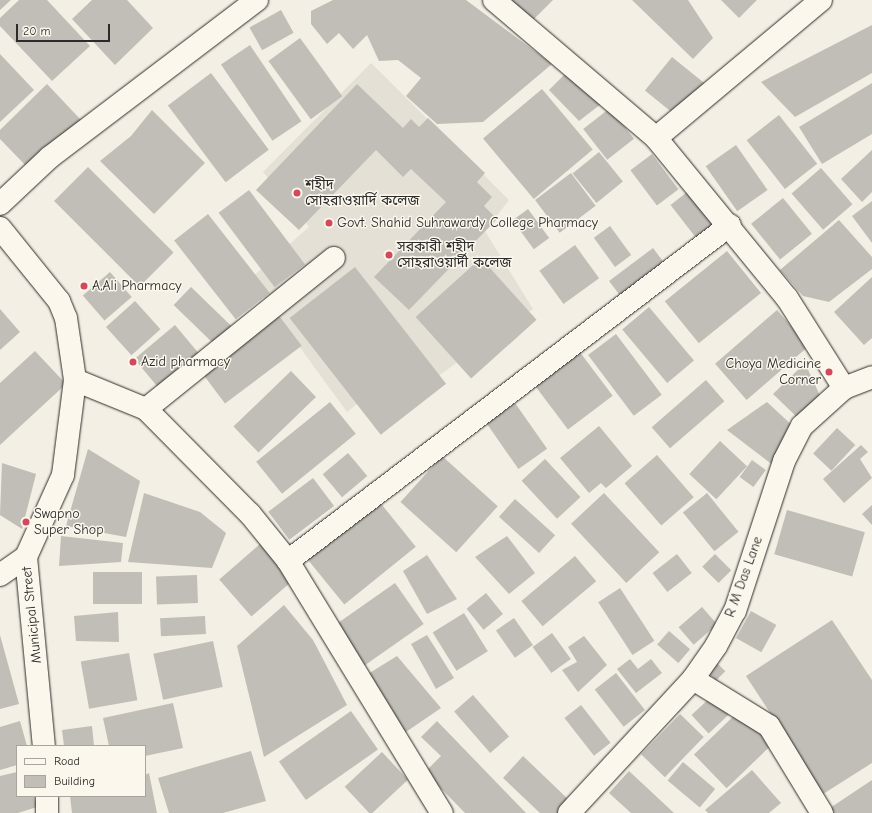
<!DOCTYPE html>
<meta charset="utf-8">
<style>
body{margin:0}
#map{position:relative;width:872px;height:813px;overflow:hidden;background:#f3efe4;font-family:"Comic Neue","Noto Sans Bengali",sans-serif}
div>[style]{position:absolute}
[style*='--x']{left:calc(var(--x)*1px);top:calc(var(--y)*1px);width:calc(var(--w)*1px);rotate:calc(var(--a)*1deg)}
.built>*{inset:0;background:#e4e0d6}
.building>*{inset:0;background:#c0beb6;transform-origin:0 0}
.roads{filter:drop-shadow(0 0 1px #2b2b2b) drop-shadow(0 0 1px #2b2b2b)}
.minor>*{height:22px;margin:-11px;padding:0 11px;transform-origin:11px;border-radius:11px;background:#fbf7ec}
.dots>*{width:11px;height:11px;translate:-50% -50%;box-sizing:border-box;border:2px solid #fbf7ec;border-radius:50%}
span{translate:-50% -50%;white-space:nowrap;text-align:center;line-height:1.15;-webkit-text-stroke:3px #fbf7ec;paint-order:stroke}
.poi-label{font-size:14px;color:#2b2b2b}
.left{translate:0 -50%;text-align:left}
.right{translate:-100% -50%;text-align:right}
.street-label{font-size:14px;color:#2b2b2b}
.legend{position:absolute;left:16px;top:745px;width:130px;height:52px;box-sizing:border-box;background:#fbf7ec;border:1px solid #a8a59f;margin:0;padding:5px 7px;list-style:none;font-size:12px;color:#2b2b2b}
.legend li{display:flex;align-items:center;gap:8px;height:20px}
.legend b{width:20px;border:1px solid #a8a59f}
.scale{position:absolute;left:16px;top:24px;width:94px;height:18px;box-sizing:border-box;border:2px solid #2b2b2b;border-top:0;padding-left:5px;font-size:12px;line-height:14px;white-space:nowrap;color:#2b2b2b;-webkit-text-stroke:3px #fbf7ec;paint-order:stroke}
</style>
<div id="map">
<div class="built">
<i style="clip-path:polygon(371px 63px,509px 200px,485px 231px,533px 309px,400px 403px,385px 382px,347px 412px,250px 279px,309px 227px,263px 172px)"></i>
</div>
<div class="building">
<i style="clip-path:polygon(0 0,11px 0,0 10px)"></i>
<i style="clip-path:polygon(19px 0,47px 0,90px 46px,52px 81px,0 26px,0 18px)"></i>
<i style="clip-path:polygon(92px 0,127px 0,153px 28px,115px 65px,72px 19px)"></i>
<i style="clip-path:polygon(333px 0,466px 0,552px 64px,483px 122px,437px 124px,406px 96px,421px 78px,398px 60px,379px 61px,367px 35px,353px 49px,339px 33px,327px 44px,311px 24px,311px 11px)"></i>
<i style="clip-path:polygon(510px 0,553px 0,531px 22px)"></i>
<i style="clip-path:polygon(632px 0,688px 0,713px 38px,693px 59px)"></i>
<i style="clip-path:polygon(721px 0,757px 0,739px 18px)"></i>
<i style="left:281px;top:10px;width:26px;height:36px;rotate:61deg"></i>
<i style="clip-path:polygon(872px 25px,872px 73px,795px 117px,761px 82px)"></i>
<i style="left:300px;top:38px;width:72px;height:39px;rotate:54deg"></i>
<i style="left:250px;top:45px;width:92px;height:35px;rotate:56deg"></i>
<i style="clip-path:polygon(0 54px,34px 90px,0 122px)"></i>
<i style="left:672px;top:57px;width:43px;height:43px;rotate:39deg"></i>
<i style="clip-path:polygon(567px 72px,601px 104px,579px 121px,549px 90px)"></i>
<i style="left:211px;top:73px;width:96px;height:54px;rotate:53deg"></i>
<i style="clip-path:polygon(872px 83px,872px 134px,822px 164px,799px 127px)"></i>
<i style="clip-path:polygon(47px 84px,81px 120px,30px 170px,0 139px,0 130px)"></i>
<i style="clip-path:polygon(357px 84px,403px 128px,411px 119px,419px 127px,428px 118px,485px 173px,477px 182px,492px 197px,484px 206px,497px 219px,409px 310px,374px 277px,446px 202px,411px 169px,403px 177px,376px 150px,299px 230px,256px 190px)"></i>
<i style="left:542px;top:89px;width:79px;height:77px;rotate:50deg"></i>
<i style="left:610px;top:108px;width:39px;height:34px;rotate:52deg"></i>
<i style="clip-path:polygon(152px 110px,205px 163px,154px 214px,100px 161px,131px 136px)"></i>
<i style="left:779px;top:115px;width:62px;height:41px;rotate:52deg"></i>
<i style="left:736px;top:145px;width:55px;height:37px;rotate:55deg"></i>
<i style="clip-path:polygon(872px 150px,872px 192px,862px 202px,841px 179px)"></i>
<i style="left:599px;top:152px;width:38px;height:34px;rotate:51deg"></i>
<i style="left:652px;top:154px;width:44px;height:27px;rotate:53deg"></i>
<i style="left:88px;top:167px;width:121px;height:48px;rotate:45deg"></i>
<i style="left:821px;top:168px;width:48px;height:39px;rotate:49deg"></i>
<i style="left:571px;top:173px;width:41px;height:45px;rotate:53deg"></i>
<i style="left:691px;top:189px;width:43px;height:26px;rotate:52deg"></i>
<i style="left:249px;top:190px;width:93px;height:38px;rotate:53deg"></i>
<i style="left:783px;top:198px;width:46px;height:41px;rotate:51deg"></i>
<i style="clip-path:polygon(872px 201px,872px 243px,852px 216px)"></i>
<i style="left:528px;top:209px;width:36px;height:19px;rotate:54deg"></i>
<i style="left:208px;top:214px;width:100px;height:43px;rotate:52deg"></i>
<i style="clip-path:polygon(839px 220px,872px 257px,872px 269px,829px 302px,803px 296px,780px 270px)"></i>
<i style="left:610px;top:226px;width:36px;height:20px;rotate:54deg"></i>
<i style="left:575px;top:245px;width:41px;height:44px;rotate:54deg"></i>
<i style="left:653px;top:248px;width:20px;height:55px;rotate:53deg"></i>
<i style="left:727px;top:251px;width:54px;height:80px;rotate:51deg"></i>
<i style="left:481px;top:258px;width:83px;height:88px;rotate:48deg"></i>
<i style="left:355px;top:267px;width:148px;height:83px;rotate:52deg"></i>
<i style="left:110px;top:272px;width:33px;height:36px;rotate:49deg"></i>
<i style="clip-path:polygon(872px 277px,872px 338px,864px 345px,834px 312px)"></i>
<i style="left:191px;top:287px;width:56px;height:25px;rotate:44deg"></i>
<i style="left:135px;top:301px;width:38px;height:39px;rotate:48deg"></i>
<i style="left:649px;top:307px;width:70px;height:35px;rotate:50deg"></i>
<i style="clip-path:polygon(0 309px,20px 332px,0 350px)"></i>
<i style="left:777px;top:310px;width:48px;height:82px;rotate:49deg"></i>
<i style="left:277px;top:313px;width:41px;height:96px;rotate:53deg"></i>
<i style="left:175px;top:325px;width:40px;height:53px;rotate:50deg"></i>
<i style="left:616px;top:334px;width:76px;height:35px;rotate:53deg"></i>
<i style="clip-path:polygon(35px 351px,66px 384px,0 445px,0 383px)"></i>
<i style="left:579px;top:351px;width:56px;height:56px;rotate:53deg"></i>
<i style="clip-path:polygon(805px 363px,821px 398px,801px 421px,773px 394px)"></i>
<i style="left:291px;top:371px;width:36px;height:80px;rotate:46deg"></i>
<i style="left:706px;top:380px;width:28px;height:72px;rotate:49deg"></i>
<i style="left:330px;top:402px;width:41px;height:95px;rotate:51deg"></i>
<i style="clip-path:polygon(767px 402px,795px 428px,778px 469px,727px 430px)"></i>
<i style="left:515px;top:403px;width:56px;height:35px;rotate:55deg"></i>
<i style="clip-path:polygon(599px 426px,632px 466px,606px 488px,601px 483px,589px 493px,560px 458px)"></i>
<i style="left:837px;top:428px;width:25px;height:35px;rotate:43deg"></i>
<i style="left:720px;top:441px;width:37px;height:45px;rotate:43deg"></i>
<i style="clip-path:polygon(861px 445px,868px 452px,860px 459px,872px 478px,844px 503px,823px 479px)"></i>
<i style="clip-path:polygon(88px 449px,140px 481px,126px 537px,66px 526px)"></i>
<i style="left:348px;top:453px;width:30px;height:33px;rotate:50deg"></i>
<i style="left:657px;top:455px;width:56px;height:43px;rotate:49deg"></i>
<i style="left:442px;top:456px;width:75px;height:62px;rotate:42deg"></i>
<i style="left:545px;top:459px;width:52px;height:32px;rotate:47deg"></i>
<i style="left:752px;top:460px;width:17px;height:21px;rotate:36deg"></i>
<i style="clip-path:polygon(2px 463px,36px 474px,22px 529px,0 515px)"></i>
<i style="left:313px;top:478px;width:35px;height:56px;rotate:53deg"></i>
<i style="clip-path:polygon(144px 493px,200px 512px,226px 533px,212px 568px,128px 562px)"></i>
<i style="left:604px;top:493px;width:81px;height:45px;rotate:47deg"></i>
<i style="left:707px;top:493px;width:50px;height:31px;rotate:51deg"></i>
<i style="left:515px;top:499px;width:54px;height:24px;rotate:42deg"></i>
<i style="left:378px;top:500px;width:60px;height:92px;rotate:51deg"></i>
<i style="clip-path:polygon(872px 505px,872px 525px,862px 514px)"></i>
<i style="left:787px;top:510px;width:81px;height:46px;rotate:16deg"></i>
<i style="clip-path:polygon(61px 536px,123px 543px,121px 562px,59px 566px)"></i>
<i style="clip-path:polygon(507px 536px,535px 573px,509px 594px,475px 557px)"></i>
<i style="left:260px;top:544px;width:49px;height:54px;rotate:49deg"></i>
<i style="left:677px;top:554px;width:24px;height:31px;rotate:52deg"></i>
<i style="left:715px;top:554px;width:23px;height:18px;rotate:45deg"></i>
<i style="clip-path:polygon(427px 555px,457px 599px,427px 614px,403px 571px)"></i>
<i style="left:575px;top:556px;width:33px;height:70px;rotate:50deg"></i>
<i style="left:93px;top:572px;width:49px;height:32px"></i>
<i style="left:197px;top:575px;width:28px;height:41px;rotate:88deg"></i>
<i style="left:395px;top:583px;width:50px;height:74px;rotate:55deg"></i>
<i style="left:620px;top:588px;width:63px;height:26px;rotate:57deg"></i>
<i style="left:486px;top:593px;width:27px;height:25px;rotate:51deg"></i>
<i style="clip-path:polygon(284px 605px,313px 640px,347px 705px,264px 757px,237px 646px)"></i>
<i style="left:702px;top:607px;width:23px;height:31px;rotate:49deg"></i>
<i style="left:751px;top:611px;width:29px;height:31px;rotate:29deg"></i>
<i style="clip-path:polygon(118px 612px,119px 642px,76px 641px,74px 616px)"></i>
<i style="left:464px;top:613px;width:45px;height:37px;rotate:58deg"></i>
<i style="left:205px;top:616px;width:18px;height:45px;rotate:87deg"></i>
<i style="left:514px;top:618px;width:33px;height:22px;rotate:55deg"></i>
<i style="clip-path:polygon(832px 620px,872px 680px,872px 763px,823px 794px,746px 676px)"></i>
<i style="left:669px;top:631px;width:28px;height:18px;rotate:41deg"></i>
<i style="left:552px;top:633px;width:32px;height:24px;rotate:54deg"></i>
<i style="clip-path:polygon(0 635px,19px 704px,0 709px)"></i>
<i style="clip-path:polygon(427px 635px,454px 678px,436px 689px,411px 644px)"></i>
<i style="clip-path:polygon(584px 636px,607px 665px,578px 692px,562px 670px,577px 662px,568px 647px)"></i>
<i style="left:213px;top:641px;width:47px;height:61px;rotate:78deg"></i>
<i style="left:129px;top:653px;width:48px;height:49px;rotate:80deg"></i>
<i style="clip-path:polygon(397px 656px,441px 708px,403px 734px,368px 674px)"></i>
<i style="clip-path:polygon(630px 659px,638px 669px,651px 659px,662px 673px,636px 693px,617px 669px)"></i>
<i style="left:714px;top:660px;width:16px;height:13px;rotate:45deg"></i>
<i style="left:616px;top:673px;width:47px;height:27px;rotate:52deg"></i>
<i style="left:473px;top:695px;width:55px;height:25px;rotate:49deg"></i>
<i style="left:712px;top:696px;width:25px;height:28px;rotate:47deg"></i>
<i style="clip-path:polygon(173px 703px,183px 748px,145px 756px,145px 746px,109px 746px,103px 718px)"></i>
<i style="left:581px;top:705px;width:48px;height:21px;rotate:52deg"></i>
<i style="left:740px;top:710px;width:47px;height:64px;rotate:46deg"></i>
<i style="left:351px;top:711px;width:47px;height:88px;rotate:55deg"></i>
<i style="left:680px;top:714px;width:33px;height:56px;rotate:44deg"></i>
<i style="clip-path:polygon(20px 721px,27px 746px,17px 746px,17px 765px,0 770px,0 727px)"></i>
<i style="clip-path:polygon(437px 721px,526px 813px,465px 813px,425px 772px,441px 756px,421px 737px)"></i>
<i style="clip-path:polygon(92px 726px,94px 746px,64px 746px,62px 730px)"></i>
<i style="clip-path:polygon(251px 751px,266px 801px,223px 813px,169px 813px,158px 778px)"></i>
<i style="left:382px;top:752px;width:38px;height:51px;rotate:47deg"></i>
<i style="clip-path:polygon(523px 756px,571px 802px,561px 813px,540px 813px,503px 778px)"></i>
<i style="left:683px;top:762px;width:42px;height:24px;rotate:40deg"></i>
<i style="clip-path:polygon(752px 770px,781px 803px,769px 813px,708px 813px,705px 810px)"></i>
<i style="clip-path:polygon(629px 771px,674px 813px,631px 813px,609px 793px)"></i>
<i style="clip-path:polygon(17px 772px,17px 796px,34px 796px,37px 807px,18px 813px,0 813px,0 776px)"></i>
<i style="clip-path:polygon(149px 773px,157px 813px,72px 813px,70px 796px,145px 796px,145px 775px)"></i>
<i style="clip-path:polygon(872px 780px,872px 813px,833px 813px,830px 808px)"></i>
</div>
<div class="roads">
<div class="minor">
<i style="--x:494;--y:0;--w:213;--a:40.4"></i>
<i style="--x:656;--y:138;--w:207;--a:50.7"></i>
<i style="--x:787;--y:298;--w:107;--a:57.7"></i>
<i style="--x:656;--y:138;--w:215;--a:-39.9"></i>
<i style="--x:0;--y:204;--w:69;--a:-43.2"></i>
<i style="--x:50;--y:157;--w:260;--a:-37.2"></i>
<i style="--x:0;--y:228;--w:94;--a:51.1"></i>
<i style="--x:59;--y:301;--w:18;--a:68"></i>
<i style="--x:66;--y:318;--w:63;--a:81.7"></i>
<i style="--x:75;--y:380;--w:96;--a:97.2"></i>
<i style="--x:63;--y:475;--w:90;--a:114.3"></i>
<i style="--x:26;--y:557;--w:190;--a:84.6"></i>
<i style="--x:75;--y:380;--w:77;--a:22.2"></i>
<i style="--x:146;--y:409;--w:148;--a:45.3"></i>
<i style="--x:250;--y:514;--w:60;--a:51"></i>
<i style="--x:288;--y:561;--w:295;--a:58.6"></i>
<i style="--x:146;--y:409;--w:241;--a:-38.8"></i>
<i style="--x:288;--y:561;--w:555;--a:-37.24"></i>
<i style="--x:0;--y:575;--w:32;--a:-35"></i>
<i style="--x:693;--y:679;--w:89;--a:31.7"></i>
<i style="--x:769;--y:726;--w:102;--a:58.7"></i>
<i style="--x:47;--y:796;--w:17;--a:90"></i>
<i style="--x:569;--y:813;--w:183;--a:-47.2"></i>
<i style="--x:693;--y:679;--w:40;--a:-55.1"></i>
<i style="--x:716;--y:646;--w:40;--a:-62"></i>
<i style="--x:735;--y:611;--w:158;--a:-71.9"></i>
<i style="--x:784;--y:461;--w:39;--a:-63"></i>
<i style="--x:802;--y:426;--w:57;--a:-42.1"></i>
<i style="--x:844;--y:388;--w:30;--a:-21"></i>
</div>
</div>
<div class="dots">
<i style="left:297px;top:193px;background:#d1495b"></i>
<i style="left:329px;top:223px;background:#d1495b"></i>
<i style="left:389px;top:255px;background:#d1495b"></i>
<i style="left:84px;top:286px;background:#d1495b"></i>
<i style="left:133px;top:362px;background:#d1495b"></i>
<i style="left:829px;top:372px;background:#d1495b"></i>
<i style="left:26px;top:522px;background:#d1495b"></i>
</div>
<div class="poi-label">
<span class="left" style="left:305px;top:193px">শহীদ<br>সোহরাওয়ার্দি কলেজ</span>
<span class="left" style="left:337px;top:223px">Govt. Shahid Suhrawardy College Pharmacy</span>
<span class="left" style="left:397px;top:255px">সরকারী শহীদ<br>সোহরাওয়ার্দী কলেজ</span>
<span class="left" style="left:92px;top:286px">A,Ali Pharmacy</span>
<span class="left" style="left:141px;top:362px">Azid pharmacy</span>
<span class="right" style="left:821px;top:372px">Choya Medicine<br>Corner</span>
<span class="left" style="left:34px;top:522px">Swapno<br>Super Shop</span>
</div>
<div class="street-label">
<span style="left:744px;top:577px;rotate:-70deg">R M Das Lane</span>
<span style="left:32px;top:615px;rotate:-96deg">Municipal Street</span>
</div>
<ul class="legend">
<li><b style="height:5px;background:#fbf7ec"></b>Road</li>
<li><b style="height:11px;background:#c0beb6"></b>Building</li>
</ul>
<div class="scale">20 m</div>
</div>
